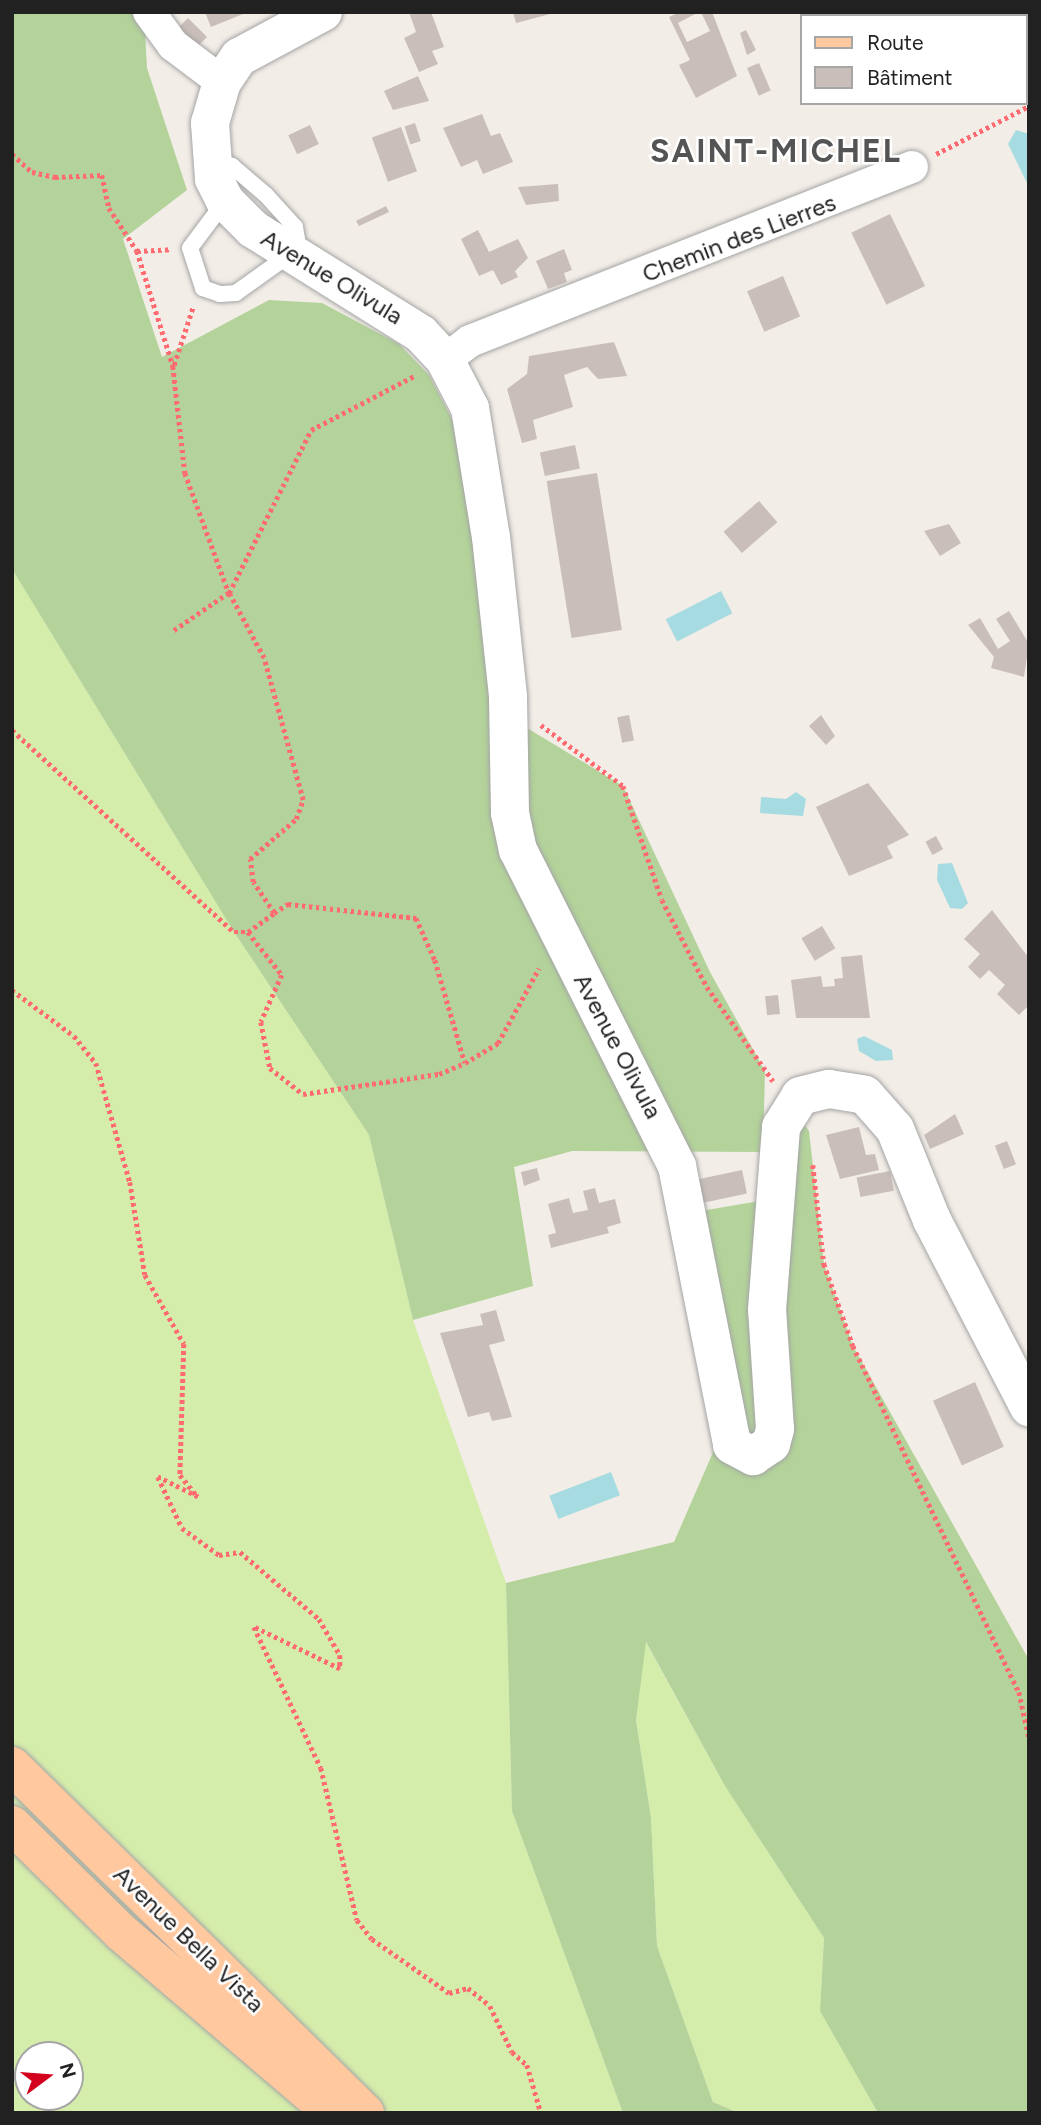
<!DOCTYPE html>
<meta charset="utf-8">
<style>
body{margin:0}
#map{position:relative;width:1041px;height:2125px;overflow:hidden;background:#f2ede7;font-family:Figtree,sans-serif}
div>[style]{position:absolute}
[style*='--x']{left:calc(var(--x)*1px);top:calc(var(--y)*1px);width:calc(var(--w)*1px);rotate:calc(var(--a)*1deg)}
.grass>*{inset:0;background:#d5edab}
.forest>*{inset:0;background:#b3d39a}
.water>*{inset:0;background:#a6dce1;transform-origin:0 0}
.building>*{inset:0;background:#cabeba;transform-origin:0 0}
.path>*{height:4.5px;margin-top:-2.25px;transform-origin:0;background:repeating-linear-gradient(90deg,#ff6b70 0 3.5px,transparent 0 7px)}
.roads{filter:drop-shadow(0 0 2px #a5a5a5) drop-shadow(0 0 2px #a5a5a5)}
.service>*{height:16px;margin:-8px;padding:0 8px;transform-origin:8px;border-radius:8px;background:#fff}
.minor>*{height:32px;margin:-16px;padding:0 16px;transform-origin:16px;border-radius:16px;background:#fff}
.tertiary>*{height:38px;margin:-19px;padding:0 19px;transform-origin:19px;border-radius:19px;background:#fff}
.primary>*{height:38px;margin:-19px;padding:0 19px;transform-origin:19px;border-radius:19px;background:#ffc89f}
span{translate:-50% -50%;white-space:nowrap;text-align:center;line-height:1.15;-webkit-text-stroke:5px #fff;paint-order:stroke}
.street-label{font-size:24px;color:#212121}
.district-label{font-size:32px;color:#545454;font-weight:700;letter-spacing:2px}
.frame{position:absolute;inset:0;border:14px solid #212121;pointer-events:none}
.legend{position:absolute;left:800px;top:14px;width:228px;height:91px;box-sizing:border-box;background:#fff;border:2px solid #a6a6a6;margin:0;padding:9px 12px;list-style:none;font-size:21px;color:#212121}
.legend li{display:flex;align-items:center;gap:14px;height:35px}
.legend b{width:35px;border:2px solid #a6a6a6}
.north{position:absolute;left:14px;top:2041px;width:70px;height:70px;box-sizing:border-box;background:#fff;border:2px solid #a6a6a6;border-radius:50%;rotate:74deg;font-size:19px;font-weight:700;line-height:28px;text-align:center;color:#212121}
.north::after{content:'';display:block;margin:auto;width:24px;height:32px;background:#d2001d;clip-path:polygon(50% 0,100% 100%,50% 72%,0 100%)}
</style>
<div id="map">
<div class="grass">
<i style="clip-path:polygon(evenodd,12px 569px,234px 932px,369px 1135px,413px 1320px,506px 1583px,512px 1811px,623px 2113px,12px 2113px,12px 569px,28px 2055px,70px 2055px,70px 2097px,28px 2097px,28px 2055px)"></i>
<i style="clip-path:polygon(645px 1641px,725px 1786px,824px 1938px,820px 2011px,878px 2113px,739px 2113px,713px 2102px,657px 1946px,651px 1818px,636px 1720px)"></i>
</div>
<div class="forest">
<i style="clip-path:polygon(12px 12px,144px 12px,147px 68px,187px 190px,123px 239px,162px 357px,269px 300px,322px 303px,399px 344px,429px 375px,453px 421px,466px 479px,494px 708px,623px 786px,710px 972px,765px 1071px,763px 1152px,572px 1151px,514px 1167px,533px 1286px,413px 1320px,369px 1135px,234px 932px,12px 569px)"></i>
<i style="clip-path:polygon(791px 1106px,809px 1131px,824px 1264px,853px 1346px,1029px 1660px,1029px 2113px,878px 2113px,820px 2011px,824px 1938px,725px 1786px,646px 1642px,636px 1720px,651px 1818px,657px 1946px,713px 2102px,739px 2113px,623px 2113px,512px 1811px,506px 1583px,674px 1542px,724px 1427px,689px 1213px,772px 1199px)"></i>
</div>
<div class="water">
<i style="clip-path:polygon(1016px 130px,1029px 134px,1029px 187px,1008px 144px)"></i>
<i style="left:721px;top:591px;width:25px;height:62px;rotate:63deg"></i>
<i style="clip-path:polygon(796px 792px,806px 799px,803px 816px,760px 813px,761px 797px,786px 799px)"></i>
<i style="clip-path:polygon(952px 863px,968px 903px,962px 909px,950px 908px,937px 880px,938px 864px)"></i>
<i style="clip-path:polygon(864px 1036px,892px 1050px,893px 1060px,876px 1061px,859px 1051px,857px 1039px)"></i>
<i style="left:611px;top:1472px;width:25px;height:66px;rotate:69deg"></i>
</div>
<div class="building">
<i style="clip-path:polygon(205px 12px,248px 12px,211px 27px)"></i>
<i style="clip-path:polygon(409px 12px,431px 12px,444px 47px,432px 51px,438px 64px,419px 72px,404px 38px,416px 32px)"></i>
<i style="clip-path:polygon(513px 12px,554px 12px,554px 13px,516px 23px)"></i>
<i style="clip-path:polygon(680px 12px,699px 12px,678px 23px,687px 42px,710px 31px,701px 12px,712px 12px,737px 76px,696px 98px,679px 65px,690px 60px,669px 17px)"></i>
<i style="left:188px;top:18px;width:27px;height:13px;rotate:45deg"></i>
<i style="clip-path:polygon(746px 30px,756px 50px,747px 55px,740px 33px)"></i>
<i style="left:759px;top:63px;width:30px;height:13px;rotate:67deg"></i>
<i style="clip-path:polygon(418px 76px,429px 101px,393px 110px,384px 91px)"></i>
<i style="clip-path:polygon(482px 114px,491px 136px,500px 133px,513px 162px,483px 174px,477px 160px,461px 167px,443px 128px)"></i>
<i style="left:415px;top:123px;width:19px;height:11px;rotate:72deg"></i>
<i style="left:310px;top:125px;width:21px;height:24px;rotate:65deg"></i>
<i style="left:401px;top:127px;width:47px;height:31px;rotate:70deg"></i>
<i style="clip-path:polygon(558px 184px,559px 201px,526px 205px,518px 187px)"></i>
<i style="clip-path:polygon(386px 206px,389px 212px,359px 226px,356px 221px)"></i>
<i style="left:890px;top:214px;width:80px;height:43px;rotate:64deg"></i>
<i style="clip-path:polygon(478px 230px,489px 252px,518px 239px,528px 258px,515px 271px,518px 277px,501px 285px,493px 270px,479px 276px,461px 239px)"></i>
<i style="clip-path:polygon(564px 249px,572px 270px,564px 273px,567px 282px,548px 289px,536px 261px)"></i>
<i style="left:783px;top:276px;width:44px;height:39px;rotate:67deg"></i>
<i style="clip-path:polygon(614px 342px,627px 376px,598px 379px,587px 367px,564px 375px,573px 407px,533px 420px,537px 439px,522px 443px,507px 389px,527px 374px,529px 356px)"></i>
<i style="left:575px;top:445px;width:24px;height:36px;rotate:78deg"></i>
<i style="left:597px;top:473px;width:159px;height:51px;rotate:81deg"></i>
<i style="left:759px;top:501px;width:28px;height:47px;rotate:49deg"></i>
<i style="clip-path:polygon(949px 524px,961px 543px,940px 556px,924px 531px)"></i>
<i style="clip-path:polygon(1009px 611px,1029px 644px,1024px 677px,991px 668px,994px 657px,968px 625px,980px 618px,998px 649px,1010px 641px,996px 619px)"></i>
<i style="left:629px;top:715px;width:26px;height:12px;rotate:79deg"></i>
<i style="clip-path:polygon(821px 715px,835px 736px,826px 745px,809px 726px)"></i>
<i style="clip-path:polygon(868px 783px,909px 835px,887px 846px,893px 858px,849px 876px,816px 807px)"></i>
<i style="left:936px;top:836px;width:15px;height:12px;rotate:62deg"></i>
<i style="clip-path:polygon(992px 910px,1029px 958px,1029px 1005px,1019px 1015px,997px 994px,1005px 985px,989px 970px,980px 979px,968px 967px,980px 954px,964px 939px)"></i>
<i style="left:822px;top:926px;width:26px;height:24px;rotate:59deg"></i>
<i style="clip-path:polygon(862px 955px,870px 1018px,796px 1018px,791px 980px,821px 976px,823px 987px,835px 986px,834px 979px,843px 978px,841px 957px)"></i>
<i style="left:778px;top:995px;width:19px;height:13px;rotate:84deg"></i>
<i style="clip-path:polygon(955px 1114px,964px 1134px,930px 1149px,924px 1135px)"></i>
<i style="clip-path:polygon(859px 1127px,866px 1155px,875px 1154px,879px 1170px,840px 1179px,826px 1135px)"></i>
<i style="left:1007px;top:1141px;width:25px;height:13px;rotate:69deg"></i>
<i style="clip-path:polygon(537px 1168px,540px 1180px,524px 1186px,521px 1172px)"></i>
<i style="left:742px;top:1170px;width:24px;height:47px;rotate:78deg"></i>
<i style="left:890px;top:1171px;width:20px;height:34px;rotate:79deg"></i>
<i style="clip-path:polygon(595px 1188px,599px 1203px,615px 1199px,621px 1223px,607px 1227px,609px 1233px,551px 1248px,548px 1235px,556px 1233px,548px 1204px,569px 1198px,573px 1213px,588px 1210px,583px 1191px)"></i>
<i style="clip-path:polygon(496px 1310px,505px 1341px,489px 1345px,512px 1417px,492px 1421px,489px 1412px,468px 1417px,440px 1333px,483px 1325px,480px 1314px)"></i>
<i style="left:975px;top:1382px;width:71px;height:46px;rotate:66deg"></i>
</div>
<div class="path">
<i style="--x:12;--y:154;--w:27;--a:42"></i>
<i style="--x:32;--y:172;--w:24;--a:12"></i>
<i style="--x:55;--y:177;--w:47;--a:-2.4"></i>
<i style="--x:102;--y:175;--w:34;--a:78"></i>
<i style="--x:109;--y:208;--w:51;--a:56.9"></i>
<i style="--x:137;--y:251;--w:121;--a:72.6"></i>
<i style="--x:173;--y:366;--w:108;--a:83.6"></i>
<i style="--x:185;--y:473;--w:128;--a:69.9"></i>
<i style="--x:229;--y:593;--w:69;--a:145.6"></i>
<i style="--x:936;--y:154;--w:105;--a:-27.3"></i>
<i style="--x:137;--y:251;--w:35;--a:-3"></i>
<i style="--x:174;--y:365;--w:61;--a:-71.9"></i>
<i style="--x:541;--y:725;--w:102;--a:36.6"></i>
<i style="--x:623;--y:786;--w:120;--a:71.1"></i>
<i style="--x:662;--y:900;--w:98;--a:62.7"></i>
<i style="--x:707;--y:987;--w:115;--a:54.9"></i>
<i style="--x:12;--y:730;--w:300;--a:42.3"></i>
<i style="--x:234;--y:932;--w:14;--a:0"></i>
<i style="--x:248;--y:932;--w:32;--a:-36"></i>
<i style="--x:274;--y:913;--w:37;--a:-124"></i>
<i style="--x:253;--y:882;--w:23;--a:-97"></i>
<i style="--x:250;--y:859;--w:61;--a:-41"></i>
<i style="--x:296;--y:819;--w:20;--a:-70"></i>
<i style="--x:303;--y:800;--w:147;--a:-105.4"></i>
<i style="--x:264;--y:658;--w:74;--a:-118.3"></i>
<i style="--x:229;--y:593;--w:182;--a:-63.3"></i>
<i style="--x:311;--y:430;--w:119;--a:-27.6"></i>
<i style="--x:274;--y:913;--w:17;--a:-33"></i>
<i style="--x:288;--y:904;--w:129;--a:6.2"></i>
<i style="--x:416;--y:918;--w:46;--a:65.7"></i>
<i style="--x:435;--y:960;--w:107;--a:73.8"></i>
<i style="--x:248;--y:932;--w:55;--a:51.7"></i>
<i style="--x:282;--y:975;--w:51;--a:114.1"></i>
<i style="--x:261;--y:1022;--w:47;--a:78.9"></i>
<i style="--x:270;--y:1068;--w:42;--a:38.2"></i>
<i style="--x:303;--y:1094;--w:137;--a:-8.4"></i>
<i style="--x:439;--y:1074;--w:28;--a:-23"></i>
<i style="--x:465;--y:1063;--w:39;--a:-31"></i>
<i style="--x:498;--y:1043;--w:85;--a:-61.3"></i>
<i style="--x:12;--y:990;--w:77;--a:36.6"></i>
<i style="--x:74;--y:1036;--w:35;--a:51"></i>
<i style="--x:96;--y:1063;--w:124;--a:74.1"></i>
<i style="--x:130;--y:1182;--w:94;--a:80.8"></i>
<i style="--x:145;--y:1275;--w:79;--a:60.5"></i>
<i style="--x:184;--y:1344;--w:131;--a:91.7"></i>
<i style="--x:180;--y:1475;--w:28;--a:51"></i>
<i style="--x:198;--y:1497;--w:45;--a:-153.4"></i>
<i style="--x:158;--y:1477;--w:56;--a:64.8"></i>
<i style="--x:182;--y:1528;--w:46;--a:36.1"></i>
<i style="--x:219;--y:1555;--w:21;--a:-8"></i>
<i style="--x:240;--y:1552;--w:104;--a:40.3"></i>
<i style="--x:319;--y:1619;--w:42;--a:59.7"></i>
<i style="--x:340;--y:1655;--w:14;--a:90"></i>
<i style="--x:340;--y:1669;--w:96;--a:-154"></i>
<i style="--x:254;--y:1627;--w:156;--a:64.6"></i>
<i style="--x:321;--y:1768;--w:156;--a:76.7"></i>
<i style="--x:357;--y:1920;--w:24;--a:52"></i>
<i style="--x:372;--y:1939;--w:94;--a:35"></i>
<i style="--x:449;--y:1993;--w:20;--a:-15"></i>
<i style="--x:468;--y:1988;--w:28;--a:39"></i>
<i style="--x:490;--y:2006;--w:51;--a:64.4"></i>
<i style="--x:512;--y:2052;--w:20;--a:41"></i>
<i style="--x:527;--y:2065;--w:50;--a:73.7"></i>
<i style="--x:813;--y:1165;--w:100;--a:83.7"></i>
<i style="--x:824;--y:1264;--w:87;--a:70.5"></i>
<i style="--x:853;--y:1346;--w:384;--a:64.4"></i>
<i style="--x:1019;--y:1692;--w:46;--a:77.5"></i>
</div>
<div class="roads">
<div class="service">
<i style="--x:215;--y:161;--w:18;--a:16"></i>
<i style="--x:232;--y:166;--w:45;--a:40.5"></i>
<i style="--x:266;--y:195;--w:43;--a:47.8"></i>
<i style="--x:295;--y:227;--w:12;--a:81"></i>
<i style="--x:297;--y:239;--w:18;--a:117"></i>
<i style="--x:289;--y:255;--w:65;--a:144.4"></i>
<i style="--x:236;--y:293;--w:16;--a:176"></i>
<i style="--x:220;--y:294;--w:18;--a:-161"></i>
<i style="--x:203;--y:288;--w:42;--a:-108"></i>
<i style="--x:190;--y:248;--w:59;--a:-53.3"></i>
</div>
<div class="minor">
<i style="--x:149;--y:12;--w:41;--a:54"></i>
<i style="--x:173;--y:45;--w:61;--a:37.1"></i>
<i style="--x:445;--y:360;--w:31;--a:-37"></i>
<i style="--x:470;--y:341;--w:475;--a:-21.5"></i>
</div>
<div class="tertiary">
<i style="--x:323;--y:12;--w:95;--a:151.8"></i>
<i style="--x:239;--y:57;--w:30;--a:124"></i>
<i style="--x:222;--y:82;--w:43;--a:106.3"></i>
<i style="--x:210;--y:123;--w:56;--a:85.9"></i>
<i style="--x:214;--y:179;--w:25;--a:63"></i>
<i style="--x:225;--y:201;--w:40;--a:45"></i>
<i style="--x:253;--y:229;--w:198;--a:32"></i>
<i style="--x:421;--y:334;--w:35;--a:47"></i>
<i style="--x:445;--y:360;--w:54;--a:62.5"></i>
<i style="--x:470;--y:408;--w:131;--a:80.8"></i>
<i style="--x:491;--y:537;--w:161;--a:83.9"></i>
<i style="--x:508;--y:697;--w:116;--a:89"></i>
<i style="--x:510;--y:813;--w:38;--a:78"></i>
<i style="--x:518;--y:850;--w:354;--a:63.3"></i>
<i style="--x:677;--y:1166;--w:284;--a:78.8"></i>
<i style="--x:732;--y:1445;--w:24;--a:28"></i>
<i style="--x:753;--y:1456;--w:22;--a:-34"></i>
<i style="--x:771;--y:1444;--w:16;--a:-75"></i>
<i style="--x:775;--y:1429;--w:119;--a:-93.8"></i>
<i style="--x:767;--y:1310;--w:184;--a:-85.6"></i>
<i style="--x:781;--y:1127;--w:36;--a:-58"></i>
<i style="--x:800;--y:1096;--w:30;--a:-14"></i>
<i style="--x:829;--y:1089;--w:36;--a:9"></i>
<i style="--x:865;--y:1095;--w:45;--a:48.6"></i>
<i style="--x:895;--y:1129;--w:98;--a:67.9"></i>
<i style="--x:932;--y:1220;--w:211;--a:62.6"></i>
</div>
<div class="primary">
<i style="--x:12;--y:1766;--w:495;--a:44.5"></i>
<i style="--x:12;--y:1825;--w:154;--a:44.5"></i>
<i style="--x:122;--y:1933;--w:277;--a:40.5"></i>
</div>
</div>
<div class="street-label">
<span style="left:739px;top:238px;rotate:-21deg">Chemin des Lierres</span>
<span style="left:332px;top:277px;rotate:31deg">Avenue Olivula</span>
<span style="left:618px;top:1046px;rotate:62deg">Avenue Olivula</span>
<span style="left:189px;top:1939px;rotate:44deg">Avenue Bella Vista</span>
</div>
<div class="district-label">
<span style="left:776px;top:151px">SAINT-MICHEL</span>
</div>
<div class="frame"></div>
<ul class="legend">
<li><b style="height:9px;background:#ffc89f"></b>Route</li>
<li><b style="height:19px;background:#cabeba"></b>Bâtiment</li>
</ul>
<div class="north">N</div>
</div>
